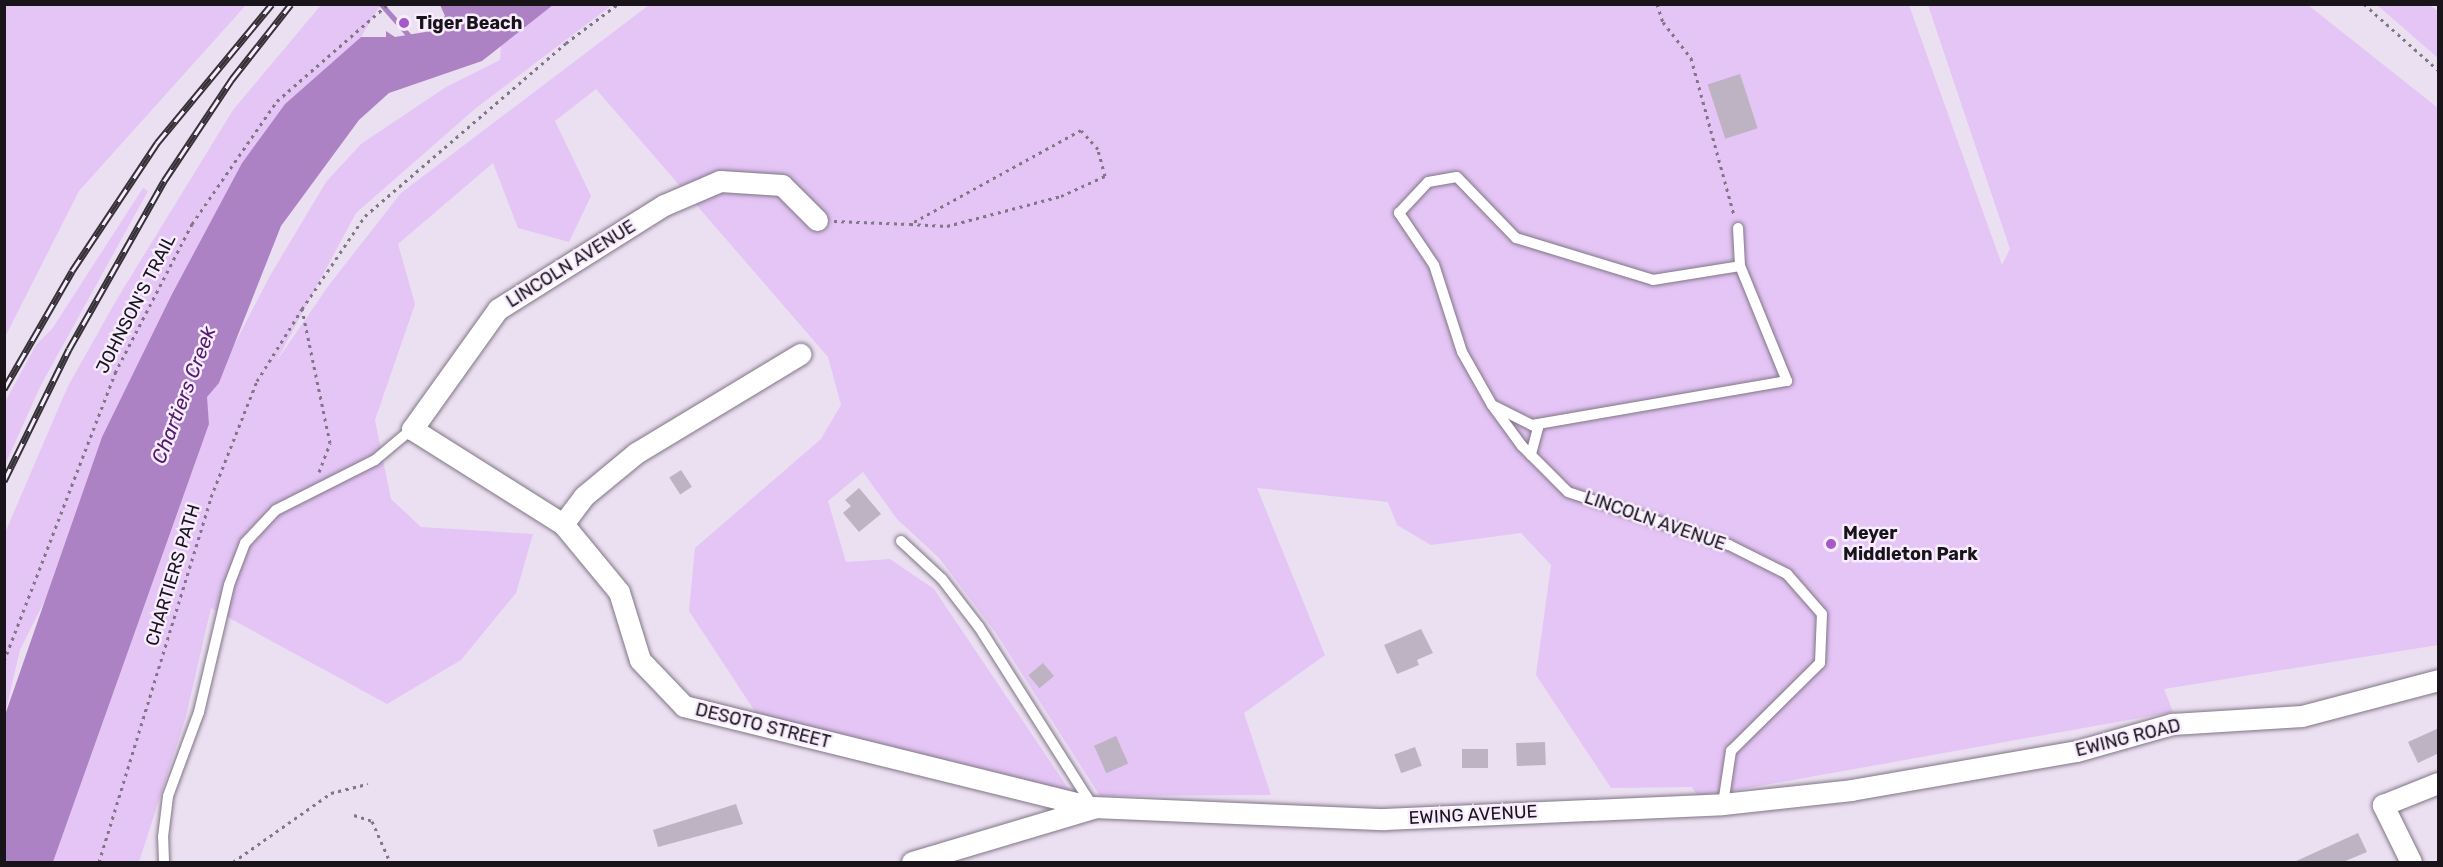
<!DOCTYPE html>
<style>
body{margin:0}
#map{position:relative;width:2443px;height:867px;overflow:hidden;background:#ebe0f1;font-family:Rubik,sans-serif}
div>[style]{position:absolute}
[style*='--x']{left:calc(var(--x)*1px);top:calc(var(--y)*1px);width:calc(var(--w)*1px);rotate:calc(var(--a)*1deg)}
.green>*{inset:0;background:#e4c5f5}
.water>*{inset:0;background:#ad82c4}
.stream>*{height:5px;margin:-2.5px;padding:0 2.5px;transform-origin:2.5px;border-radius:2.5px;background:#ad82c4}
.building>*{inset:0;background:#bdb3c3;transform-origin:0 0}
.path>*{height:3px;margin-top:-1.5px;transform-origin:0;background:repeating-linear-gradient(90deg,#7f7783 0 3px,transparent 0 7.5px)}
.roads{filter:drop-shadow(0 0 2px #807686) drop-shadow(0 0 2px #807686)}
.lane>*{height:10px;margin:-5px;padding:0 5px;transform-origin:5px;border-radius:5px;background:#fff}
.street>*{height:21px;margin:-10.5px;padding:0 10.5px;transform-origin:10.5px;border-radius:10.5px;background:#fff}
.rail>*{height:7px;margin-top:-3.5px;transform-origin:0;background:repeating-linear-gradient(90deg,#f8edff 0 14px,#363139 0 28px);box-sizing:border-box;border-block:2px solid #363139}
.dots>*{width:16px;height:16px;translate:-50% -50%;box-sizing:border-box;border:3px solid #f8edff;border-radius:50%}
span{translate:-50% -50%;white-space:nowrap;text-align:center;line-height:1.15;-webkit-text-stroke:5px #f8edff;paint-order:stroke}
.poi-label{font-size:18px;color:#18141a;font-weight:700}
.left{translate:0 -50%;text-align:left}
.street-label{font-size:18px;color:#18141a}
.water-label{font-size:20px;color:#521a6b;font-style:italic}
.frame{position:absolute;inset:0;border:6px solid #18141a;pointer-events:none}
</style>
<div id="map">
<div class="green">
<i style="clip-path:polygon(5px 4px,246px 5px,79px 191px,5px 337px)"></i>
<i style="clip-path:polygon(321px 5px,393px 5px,379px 7px,361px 37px,285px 104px,242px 163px,172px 294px,102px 437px,45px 600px,20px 650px,5px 714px,5px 533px,68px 386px,117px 299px,233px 110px)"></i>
<i style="clip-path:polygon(553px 5px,612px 5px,476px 108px,356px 213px,276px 362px,329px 285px,401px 193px,649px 5px,1909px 5px,2002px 265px,2010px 249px,1928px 5px,2308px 5px,2438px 108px,2438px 645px,2164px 689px,2173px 712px,1698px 797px,1692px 787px,1611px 788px,1536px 675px,1551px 565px,1521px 533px,1431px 545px,1397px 525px,1388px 502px,1257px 488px,1325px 655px,1244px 713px,1271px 795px,1100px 796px,996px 633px,939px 558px,897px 519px,863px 472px,828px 501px,846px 562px,890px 559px,934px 589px,1070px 791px,756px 713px,689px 611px,695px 548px,821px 439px,841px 405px,828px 357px,596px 89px,555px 121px,591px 196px,569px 242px,518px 228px,493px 163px,398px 244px,415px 304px,375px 420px,391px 499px,421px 527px,533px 534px,516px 593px,461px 660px,387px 704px,211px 608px,186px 716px,139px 862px,53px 862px,209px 424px,206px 397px,219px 383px,234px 345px,271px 274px,326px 182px,361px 144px,446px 87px,500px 60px,501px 46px)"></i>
<i style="clip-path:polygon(2377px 5px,2429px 5px,2438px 11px,2438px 58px)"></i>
<i style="clip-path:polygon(143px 188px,148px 191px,41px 385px,5px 465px,5px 402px,36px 345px,52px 329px)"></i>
</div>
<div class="water">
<i style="clip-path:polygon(440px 5px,553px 5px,482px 61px,389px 93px,359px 120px,281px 226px,219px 383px,207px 397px,209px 424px,53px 862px,5px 862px,5px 715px,102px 437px,172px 294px,242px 163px,285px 104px,361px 37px,386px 37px,386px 31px,395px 37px,431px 31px,445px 16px)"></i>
</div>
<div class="stream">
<i style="--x:381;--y:4;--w:45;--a:48.6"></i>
</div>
<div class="building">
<i style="left:1740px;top:74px;width:57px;height:34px;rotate:72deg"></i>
<i style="left:681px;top:470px;width:20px;height:14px;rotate:57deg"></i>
<i style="clip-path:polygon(859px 488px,881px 514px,859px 532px,843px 513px,851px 506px,845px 500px)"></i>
<i style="clip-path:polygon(1421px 629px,1433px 653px,1417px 660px,1419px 665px,1397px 674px,1384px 645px)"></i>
<i style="left:1043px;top:663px;width:17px;height:19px;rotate:50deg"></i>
<i style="clip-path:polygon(2439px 728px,2439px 753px,2418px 763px,2408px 742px)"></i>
<i style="left:1116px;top:736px;width:30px;height:24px;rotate:66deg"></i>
<i style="left:1545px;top:742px;width:23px;height:29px;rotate:88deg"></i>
<i style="left:1415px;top:747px;width:20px;height:22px;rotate:70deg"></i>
<i style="left:1462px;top:749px;width:26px;height:19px"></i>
<i style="clip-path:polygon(736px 804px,743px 824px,658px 847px,653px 830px)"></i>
<i style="clip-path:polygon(2358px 833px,2367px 852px,2343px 862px,2294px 862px)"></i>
</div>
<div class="path">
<i style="--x:1657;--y:4;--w:19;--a:72"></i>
<i style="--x:1663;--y:22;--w:46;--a:52.1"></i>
<i style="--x:1691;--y:58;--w:163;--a:74.7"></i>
<i style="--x:2364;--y:4;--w:99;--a:41.7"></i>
<i style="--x:834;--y:221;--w:76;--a:2.3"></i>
<i style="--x:910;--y:224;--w:37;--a:3"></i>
<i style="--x:947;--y:226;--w:118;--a:-14.7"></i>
<i style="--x:1061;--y:196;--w:48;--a:-24.4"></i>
<i style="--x:1105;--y:176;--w:28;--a:-105"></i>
<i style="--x:1098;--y:149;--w:25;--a:-132"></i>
<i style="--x:1081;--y:130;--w:195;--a:151.2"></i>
<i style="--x:319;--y:472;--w:31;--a:-69"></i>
<i style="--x:330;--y:443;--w:137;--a:-101.8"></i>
<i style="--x:302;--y:309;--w:112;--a:-55.9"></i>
<i style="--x:365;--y:216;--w:265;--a:-40.7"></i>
<i style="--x:566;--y:43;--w:65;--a:-36.9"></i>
<i style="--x:4;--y:661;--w:309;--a:-68.9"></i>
<i style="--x:115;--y:373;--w:168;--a:-62.7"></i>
<i style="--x:192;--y:224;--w:150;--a:-55.4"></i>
<i style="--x:277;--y:101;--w:147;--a:-41.1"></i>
<i style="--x:354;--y:815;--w:19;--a:18"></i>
<i style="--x:372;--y:821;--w:45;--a:66.3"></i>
<i style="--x:99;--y:862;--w:382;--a:-72.9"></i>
<i style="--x:211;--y:497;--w:125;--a:-68.4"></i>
<i style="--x:257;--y:381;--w:85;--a:-58"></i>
<i style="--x:233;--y:862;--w:120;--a:-35.1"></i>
<i style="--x:331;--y:793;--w:38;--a:-14"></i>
</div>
<div class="roads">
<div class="lane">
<i style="--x:1494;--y:406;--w:49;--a:26.6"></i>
<i style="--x:1538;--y:428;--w:28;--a:105"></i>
<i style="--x:1532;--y:425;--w:259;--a:-9.8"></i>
<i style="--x:1787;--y:381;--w:124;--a:-112.2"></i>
<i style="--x:1740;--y:266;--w:38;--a:-93"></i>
<i style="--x:901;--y:541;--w:56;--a:42.8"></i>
<i style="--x:942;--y:579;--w:61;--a:52.4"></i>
<i style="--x:979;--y:627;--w:211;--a:57.6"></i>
<i style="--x:1723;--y:804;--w:54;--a:-81.4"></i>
<i style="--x:1731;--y:751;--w:125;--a:-44.7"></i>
<i style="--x:1820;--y:663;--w:49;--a:-87.7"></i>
<i style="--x:1822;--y:614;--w:53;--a:-131.2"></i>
<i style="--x:1787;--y:574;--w:65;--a:-153.4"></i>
<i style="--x:1729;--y:545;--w:169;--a:-161.8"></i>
<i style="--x:1568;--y:492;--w:65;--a:-135"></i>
<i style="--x:1522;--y:446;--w:51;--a:-126.2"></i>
<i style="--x:1492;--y:405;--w:61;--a:-119.5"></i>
<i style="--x:1462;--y:352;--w:91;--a:-107.8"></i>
<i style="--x:1434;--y:265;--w:63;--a:-123.9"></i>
<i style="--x:1399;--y:213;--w:42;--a:-46.9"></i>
<i style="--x:1428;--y:182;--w:29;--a:-10"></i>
<i style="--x:1457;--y:177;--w:85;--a:46"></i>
<i style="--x:1516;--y:238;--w:143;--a:17"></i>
<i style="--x:1653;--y:280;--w:88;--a:-9.1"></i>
<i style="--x:164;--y:862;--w:25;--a:-92"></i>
<i style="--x:163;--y:837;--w:41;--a:-83"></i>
<i style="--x:168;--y:796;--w:90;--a:-69.7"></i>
<i style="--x:199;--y:712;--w:130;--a:-76.7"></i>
<i style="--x:229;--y:585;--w:45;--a:-69.1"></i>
<i style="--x:245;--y:543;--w:45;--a:-46.8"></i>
<i style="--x:276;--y:510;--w:111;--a:-26.8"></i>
<i style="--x:375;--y:460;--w:48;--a:-40"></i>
</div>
<div class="street">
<i style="--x:817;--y:220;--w:49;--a:-135"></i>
<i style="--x:782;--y:185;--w:62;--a:-176.3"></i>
<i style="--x:720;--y:181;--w:61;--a:156.8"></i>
<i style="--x:664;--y:205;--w:196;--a:147.9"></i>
<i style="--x:498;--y:309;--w:148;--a:125.6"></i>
<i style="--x:412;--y:429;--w:178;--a:32.2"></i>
<i style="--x:563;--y:524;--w:88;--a:50.5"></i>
<i style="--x:619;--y:592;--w:71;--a:72.8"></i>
<i style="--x:640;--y:660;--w:64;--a:46.3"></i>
<i style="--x:684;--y:706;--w:421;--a:13.9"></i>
<i style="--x:1093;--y:807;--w:291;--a:2.4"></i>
<i style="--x:1384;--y:819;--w:339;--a:-2.5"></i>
<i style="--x:1723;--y:804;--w:129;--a:-6.2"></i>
<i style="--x:1851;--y:790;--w:229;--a:-9.8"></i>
<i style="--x:2077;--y:751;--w:99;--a:-15.9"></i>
<i style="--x:2172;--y:724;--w:130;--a:-3.5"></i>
<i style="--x:2302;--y:716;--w:141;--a:-14.8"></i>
<i style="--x:563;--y:524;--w:35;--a:-53"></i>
<i style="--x:584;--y:496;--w:67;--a:-39.6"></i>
<i style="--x:636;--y:453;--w:192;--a:-31.1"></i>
<i style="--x:912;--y:862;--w:189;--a:-16.6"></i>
<i style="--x:2411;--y:862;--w:64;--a:-116.2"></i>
<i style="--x:2383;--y:805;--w:59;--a:-21.8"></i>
</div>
</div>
<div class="rail">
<i style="--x:4;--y:389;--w:136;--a:-60"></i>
<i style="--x:72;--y:271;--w:154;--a:-56.4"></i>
<i style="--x:157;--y:143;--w:180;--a:-50.4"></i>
<i style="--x:4;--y:481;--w:147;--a:-63.8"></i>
<i style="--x:69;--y:349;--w:193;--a:-60.5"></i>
<i style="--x:164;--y:181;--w:123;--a:-56.3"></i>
<i style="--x:232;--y:79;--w:95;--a:-51.8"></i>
</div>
<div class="dots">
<i style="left:404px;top:23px;background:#a458ca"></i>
<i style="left:1831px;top:544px;background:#a458ca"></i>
</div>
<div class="poi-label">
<span class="left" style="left:416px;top:23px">Tiger Beach</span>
<span class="left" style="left:1843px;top:544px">Meyer<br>Middleton Park</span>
</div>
<div class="street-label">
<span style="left:571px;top:264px;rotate:-32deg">LINCOLN AVENUE</span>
<span style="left:136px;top:304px;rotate:-63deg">JOHNSON'S TRAIL</span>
<span style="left:1655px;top:521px;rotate:19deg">LINCOLN AVENUE</span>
<span style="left:173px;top:575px;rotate:-73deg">CHARTIERS PATH</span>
<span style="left:763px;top:726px;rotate:14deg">DESOTO STREET</span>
<span style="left:2128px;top:738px;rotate:-14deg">EWING ROAD</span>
<span style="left:1473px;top:815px;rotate:-3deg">EWING AVENUE</span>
</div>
<div class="water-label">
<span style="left:184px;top:395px;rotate:-69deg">Chartiers Creek</span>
</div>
<div class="frame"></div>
</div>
